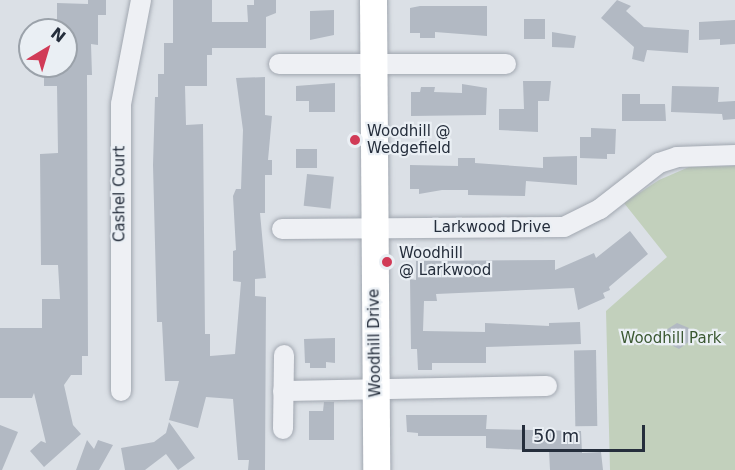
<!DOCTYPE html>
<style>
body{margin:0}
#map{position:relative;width:735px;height:470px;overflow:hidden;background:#dbe0e6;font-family:"DejaVu Sans",sans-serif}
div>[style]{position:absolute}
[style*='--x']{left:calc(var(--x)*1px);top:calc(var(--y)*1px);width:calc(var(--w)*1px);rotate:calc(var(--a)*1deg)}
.green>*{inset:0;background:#c2d0bc}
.building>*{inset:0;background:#b2b9c3;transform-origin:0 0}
.roads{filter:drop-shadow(0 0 2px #a1a7b0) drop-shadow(0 0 2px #a1a7b0)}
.street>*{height:20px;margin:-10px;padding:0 10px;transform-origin:10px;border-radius:10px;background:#eef0f4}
.secondary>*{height:27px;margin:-13.5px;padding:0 13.5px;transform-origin:13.5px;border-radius:13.5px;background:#fff}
.dots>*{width:16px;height:16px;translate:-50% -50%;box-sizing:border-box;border:3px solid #eaeff4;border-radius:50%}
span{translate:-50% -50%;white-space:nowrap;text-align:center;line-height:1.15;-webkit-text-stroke:4.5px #eaeff4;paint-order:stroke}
.poi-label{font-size:15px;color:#252e3c}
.left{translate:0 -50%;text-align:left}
.street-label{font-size:15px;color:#252e3c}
.park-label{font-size:15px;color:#3b5832}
.north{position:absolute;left:18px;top:18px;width:60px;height:60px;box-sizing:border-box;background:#eaeff4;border:2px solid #9ba2aa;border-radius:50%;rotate:38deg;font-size:16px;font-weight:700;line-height:24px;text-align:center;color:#252e3c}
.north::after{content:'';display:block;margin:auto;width:21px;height:27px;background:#d13b57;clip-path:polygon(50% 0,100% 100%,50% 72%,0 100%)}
.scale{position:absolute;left:522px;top:425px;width:123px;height:27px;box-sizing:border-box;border:3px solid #252e3c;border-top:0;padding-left:8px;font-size:18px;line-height:21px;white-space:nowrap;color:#252e3c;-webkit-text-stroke:4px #eaeff4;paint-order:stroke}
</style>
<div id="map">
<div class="green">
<i style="clip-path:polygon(735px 166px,735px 470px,610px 470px,606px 311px,667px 257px,624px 203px,659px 180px,689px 167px)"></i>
</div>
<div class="building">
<i style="clip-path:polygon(88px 0,106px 0,106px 15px,98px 15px,98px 45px,91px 44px,92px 75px,87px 75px,88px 356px,82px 356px,82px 375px,71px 375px,64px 385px,73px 425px,81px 434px,44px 467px,30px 451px,41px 441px,46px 443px,34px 393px,32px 398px,0 398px,0 328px,42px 328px,42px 299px,60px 299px,58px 265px,41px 265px,40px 154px,58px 153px,57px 86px,44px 86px,44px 66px,66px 66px,66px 25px,57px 25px,57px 3px,88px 4px)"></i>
<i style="clip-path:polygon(173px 0,212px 0,212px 22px,248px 22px,247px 5px,254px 5px,254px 0,276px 0,276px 13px,266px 17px,266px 48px,212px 48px,212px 55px,207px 55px,207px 86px,185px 86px,186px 125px,203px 124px,205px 334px,210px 334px,210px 356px,235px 354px,241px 282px,233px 281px,233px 251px,236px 250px,233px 196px,236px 189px,241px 189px,243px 130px,236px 78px,265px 77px,265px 115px,272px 116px,268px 160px,272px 160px,272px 175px,265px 175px,265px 213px,260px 213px,266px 278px,255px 279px,255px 296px,266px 297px,265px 470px,248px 470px,249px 460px,238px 460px,233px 399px,206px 397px,198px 428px,169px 420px,179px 381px,165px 381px,162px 322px,157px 322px,153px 165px,155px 97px,158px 97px,158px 74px,164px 74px,164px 43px,173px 43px)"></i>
<i style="clip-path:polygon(617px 0,631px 6px,626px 11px,644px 27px,689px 30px,688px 53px,647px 50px,644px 62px,632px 59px,634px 47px,601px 18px)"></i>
<i style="clip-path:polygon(420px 6px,487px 6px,487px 36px,435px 32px,435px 38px,420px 38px,420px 33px,410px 33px,410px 8px)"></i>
<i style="clip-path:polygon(334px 10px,334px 35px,310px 40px,310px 11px)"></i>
<i style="left:524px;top:19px;width:21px;height:20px"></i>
<i style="clip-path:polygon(735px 20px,735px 44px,720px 45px,720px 39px,699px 40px,699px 22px)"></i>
<i style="clip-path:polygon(552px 32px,576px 36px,574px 48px,552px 47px)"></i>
<i style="clip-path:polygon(523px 81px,551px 81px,549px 101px,538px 101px,538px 132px,499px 130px,499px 109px,524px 109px)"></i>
<i style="clip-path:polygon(335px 83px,335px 112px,309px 112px,309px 101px,296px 101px,296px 86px)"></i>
<i style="clip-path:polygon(462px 84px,487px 88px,486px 115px,411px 116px,411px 92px,420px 92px,421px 87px,435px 87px,434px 92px,462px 93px)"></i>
<i style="clip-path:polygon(672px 86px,719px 87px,718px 102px,735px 101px,735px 119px,723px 120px,722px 114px,671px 112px)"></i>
<i style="clip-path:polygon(622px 94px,640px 94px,640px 104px,665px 104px,666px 121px,622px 121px)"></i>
<i style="clip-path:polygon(591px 128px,616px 129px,615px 154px,607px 154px,607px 159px,580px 158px,580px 137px,591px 137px)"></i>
<i style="left:296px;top:149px;width:21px;height:19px"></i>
<i style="clip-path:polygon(577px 156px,577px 185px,526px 181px,525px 196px,468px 195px,468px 190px,442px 190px,419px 194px,419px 189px,410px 189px,410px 165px,458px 166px,458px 158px,475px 158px,475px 163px,543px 168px,543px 157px)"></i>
<i style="left:307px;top:174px;width:27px;height:32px;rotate:6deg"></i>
<i style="clip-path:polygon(630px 231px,648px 254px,609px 287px,610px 290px,603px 293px,605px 298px,578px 310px,574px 288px,436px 294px,437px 301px,424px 301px,423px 331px,485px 332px,485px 323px,549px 326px,549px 323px,580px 322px,581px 344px,486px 347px,486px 363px,432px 363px,432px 370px,418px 370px,417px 349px,411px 349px,410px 279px,416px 280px,416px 261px,555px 260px,555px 270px,594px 253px,596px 258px)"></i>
<i style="clip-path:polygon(677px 323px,689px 328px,690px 341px,679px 349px,667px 343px,666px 330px)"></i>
<i style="clip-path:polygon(335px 338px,335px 363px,326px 362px,326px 368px,310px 368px,310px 363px,305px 363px,304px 339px)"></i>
<i style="left:596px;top:350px;width:76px;height:22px;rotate:89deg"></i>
<i style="clip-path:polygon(324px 402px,334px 402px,334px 440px,309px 440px,309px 411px,323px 411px)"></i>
<i style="clip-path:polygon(406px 415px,487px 415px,486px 429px,581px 431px,582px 453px,601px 452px,603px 470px,550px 470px,549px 451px,486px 448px,486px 436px,418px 436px,418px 433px,407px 432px)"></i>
<i style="clip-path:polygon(169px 422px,195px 458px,178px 470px,166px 454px,145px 470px,125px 470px,121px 448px,154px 442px,166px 433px)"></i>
<i style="clip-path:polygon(0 425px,18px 432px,2px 470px,0 470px)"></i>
<i style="clip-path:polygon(87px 440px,94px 449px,98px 440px,113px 445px,99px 470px,76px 470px)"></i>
</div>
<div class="roads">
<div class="street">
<i style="--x:279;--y:64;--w:227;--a:0"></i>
<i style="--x:282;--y:229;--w:282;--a:-0.4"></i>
<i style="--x:564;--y:227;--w:40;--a:-26.6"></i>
<i style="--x:600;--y:209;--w:75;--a:-37.9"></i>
<i style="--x:659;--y:163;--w:19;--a:-18"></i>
<i style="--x:677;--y:157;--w:58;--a:-2"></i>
<i style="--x:121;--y:391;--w:287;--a:-90"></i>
<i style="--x:121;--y:104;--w:106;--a:-79.1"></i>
<i style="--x:283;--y:391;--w:264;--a:-1.1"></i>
<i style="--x:283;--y:429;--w:74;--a:-89.2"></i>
</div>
<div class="secondary">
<i style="--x:373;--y:0;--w:470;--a:89.6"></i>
</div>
</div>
<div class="dots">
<i style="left:355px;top:140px;background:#d13b57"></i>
<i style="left:387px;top:262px;background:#d13b57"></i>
</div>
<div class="poi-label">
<span class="left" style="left:367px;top:140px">Woodhill @<br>Wedgefield</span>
<span class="left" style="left:399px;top:262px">Woodhill<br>@ Larkwood</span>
</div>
<div class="street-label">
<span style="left:120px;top:194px;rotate:-90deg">Cashel Court</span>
<span style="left:492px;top:228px">Larkwood Drive</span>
<span style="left:375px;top:343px;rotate:-91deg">Woodhill Drive</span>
</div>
<div class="park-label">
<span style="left:671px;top:339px">Woodhill Park</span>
</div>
<div class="north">N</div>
<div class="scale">50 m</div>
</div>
